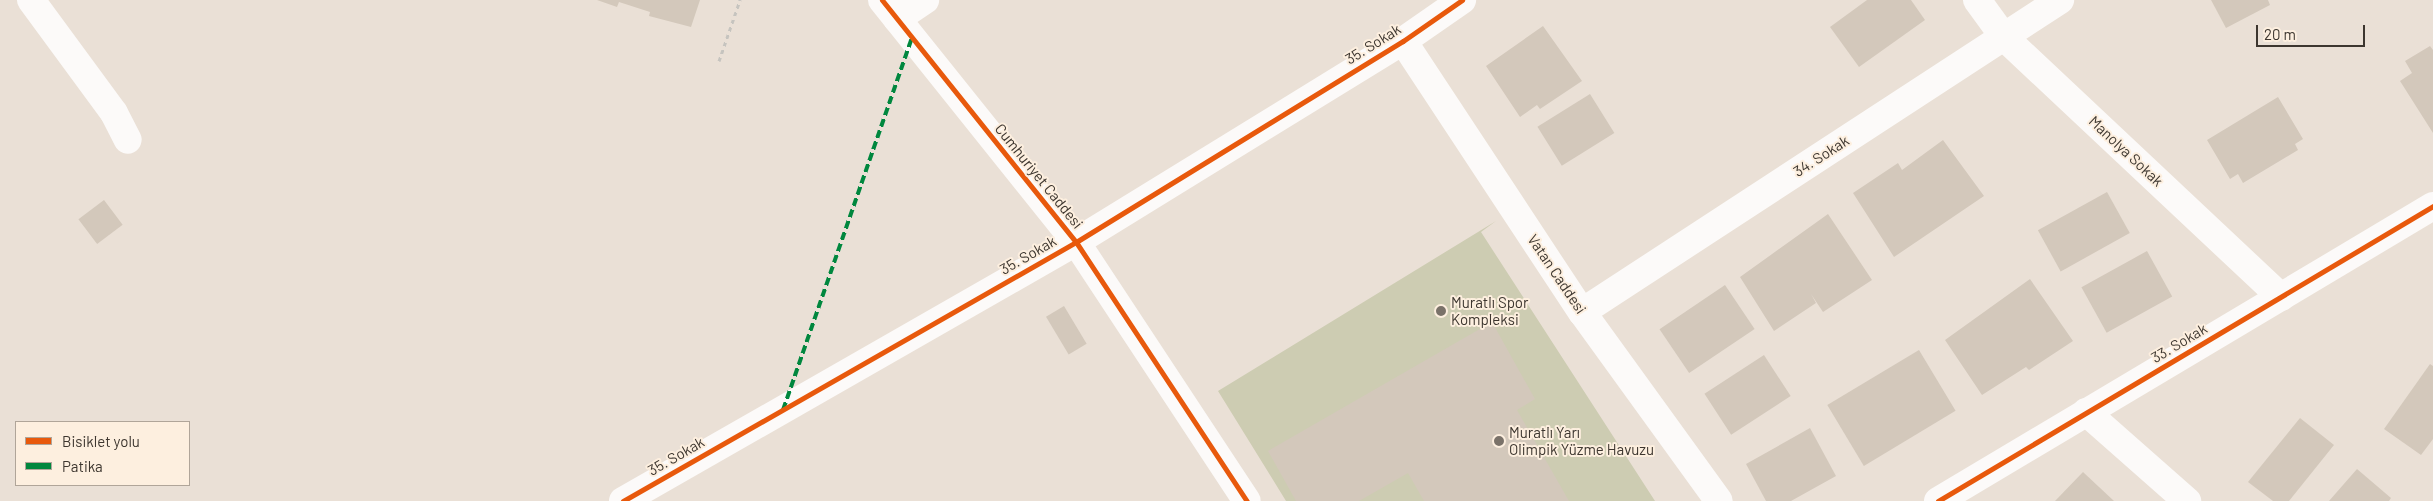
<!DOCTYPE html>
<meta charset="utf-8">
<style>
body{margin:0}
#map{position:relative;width:2433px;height:501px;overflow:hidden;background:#eae0d6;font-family:Barlow,sans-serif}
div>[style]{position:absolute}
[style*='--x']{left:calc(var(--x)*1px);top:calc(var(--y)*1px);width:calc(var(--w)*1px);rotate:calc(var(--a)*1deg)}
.green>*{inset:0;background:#cdccb2}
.building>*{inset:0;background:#d3c8bb;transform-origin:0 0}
.path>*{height:3px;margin-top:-1.5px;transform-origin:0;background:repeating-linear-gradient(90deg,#c6c4bf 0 4px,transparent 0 8px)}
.street>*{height:28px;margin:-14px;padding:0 14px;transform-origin:14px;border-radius:14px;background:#fcfaf9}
.secondary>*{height:28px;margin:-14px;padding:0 14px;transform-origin:14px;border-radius:14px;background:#fcfaf9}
.quiet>*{height:4px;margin-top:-2px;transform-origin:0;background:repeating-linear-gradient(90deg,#00873e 0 8px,transparent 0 12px)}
.cycleway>*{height:5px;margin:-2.5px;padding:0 2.5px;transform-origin:2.5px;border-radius:2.5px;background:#e8590c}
.dots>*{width:14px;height:14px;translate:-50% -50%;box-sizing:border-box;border:2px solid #fdefdf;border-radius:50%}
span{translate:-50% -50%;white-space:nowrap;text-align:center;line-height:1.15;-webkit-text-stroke:4px #fdefdf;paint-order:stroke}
.street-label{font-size:15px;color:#3d362f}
.poi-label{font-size:15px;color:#3d362f}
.left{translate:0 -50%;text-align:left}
.legend{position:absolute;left:15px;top:421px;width:175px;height:65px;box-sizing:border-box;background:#fdefdf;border:1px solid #b0a599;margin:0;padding:6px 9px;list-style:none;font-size:15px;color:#3d362f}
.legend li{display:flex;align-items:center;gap:10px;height:25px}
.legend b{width:25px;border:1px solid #b0a599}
.scale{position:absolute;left:2256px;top:25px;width:109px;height:22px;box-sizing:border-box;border:2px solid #3d362f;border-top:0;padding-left:6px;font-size:15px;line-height:18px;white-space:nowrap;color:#3d362f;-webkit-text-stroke:4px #fdefdf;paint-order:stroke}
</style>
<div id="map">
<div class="green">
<i style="clip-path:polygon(1496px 221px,1481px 232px,1655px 501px,1286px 501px,1218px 391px)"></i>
</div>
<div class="building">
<i style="clip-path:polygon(597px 0,700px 0,691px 27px,649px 16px,650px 12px,619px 2px,617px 7px)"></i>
<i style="clip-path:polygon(1867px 0,1911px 0,1925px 20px,1859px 67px,1830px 27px)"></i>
<i style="clip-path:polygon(2211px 0,2268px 0,2270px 5px,2226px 28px)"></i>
<i style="clip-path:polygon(1543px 26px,1582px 81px,1540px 109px,1537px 105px,1520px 117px,1486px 66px)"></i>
<i style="clip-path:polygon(2430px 46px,2433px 50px,2433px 133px,2400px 81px,2412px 73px,2405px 61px)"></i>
<i style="left:1590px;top:94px;width:46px;height:62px;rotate:58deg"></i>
<i style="clip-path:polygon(2278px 97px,2303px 139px,2295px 144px,2298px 150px,2243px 183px,2238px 174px,2230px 179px,2207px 140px)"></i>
<i style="clip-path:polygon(1943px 140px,1984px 196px,1894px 257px,1853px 193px,1898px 163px,1902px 170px)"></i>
<i style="left:2107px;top:192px;width:47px;height:79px;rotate:61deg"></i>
<i style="left:104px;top:200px;width:31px;height:32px;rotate:53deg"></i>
<i style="clip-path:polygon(1828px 214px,1872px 280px,1823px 312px,1811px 294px,1816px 303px,1774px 331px,1740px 277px)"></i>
<i style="left:2147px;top:251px;width:52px;height:75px;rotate:61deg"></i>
<i style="clip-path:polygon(2030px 279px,2073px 341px,2029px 370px,2026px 367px,1982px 395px,1945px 340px)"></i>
<i style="left:1725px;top:285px;width:53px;height:79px;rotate:56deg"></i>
<i style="left:1064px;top:306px;width:44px;height:21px;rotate:59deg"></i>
<i style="clip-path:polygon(1492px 322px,1535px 399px,1517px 410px,1569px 501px,1424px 501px,1408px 473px,1359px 501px,1296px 501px,1268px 451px)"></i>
<i style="left:1919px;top:350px;width:71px;height:107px;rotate:59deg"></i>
<i style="left:1764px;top:355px;width:49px;height:71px;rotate:57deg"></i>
<i style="clip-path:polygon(2430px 364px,2433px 366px,2433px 439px,2421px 455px,2384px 429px)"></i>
<i style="clip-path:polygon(2300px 418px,2334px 445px,2289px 501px,2273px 501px,2248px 482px)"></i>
<i style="clip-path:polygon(1810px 428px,1836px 476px,1791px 501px,1766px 501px,1746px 464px)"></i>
<i style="clip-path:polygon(2357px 469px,2391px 498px,2389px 501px,2329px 501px)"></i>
<i style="clip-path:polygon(2083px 472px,2114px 501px,2055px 501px)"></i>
</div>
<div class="path">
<i style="--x:719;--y:61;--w:65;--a:-71"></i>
</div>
<div class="street">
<i style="--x:31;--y:0;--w:140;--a:53.7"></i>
<i style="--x:114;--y:113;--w:30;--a:63"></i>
<i style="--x:882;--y:0;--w:310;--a:51.3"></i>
<i style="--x:1977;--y:0;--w:46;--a:53.9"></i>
<i style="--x:2004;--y:37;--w:380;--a:43.2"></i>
<i style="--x:897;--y:19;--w:34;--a:-34"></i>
<i style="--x:1582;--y:312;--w:571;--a:-33.13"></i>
<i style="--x:2086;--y:412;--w:135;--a:41.4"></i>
<i style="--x:623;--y:501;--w:522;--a:-29.76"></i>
<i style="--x:1076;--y:242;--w:384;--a:-31.6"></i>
<i style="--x:1403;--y:41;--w:72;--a:-34.8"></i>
<i style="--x:1938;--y:501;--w:576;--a:-30.79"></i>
</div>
<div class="secondary">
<i style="--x:1403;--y:41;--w:325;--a:56.6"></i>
<i style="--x:1582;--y:312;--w:233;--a:54.1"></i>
<i style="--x:1076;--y:242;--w:310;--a:56.6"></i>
</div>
<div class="quiet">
<i style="--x:783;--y:410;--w:395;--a:-70.9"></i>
</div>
<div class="cycleway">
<i style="--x:882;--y:0;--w:310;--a:51.3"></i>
<i style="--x:1076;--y:242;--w:310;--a:56.6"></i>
<i style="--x:623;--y:501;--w:522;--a:-29.76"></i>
<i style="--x:1076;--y:242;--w:384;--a:-31.6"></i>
<i style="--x:1403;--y:41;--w:72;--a:-34.8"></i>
<i style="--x:1938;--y:501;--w:576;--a:-30.79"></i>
</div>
<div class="dots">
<i style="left:1441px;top:311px;background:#7a7269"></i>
<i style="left:1499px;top:441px;background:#7a7269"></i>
</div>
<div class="street-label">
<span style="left:1373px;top:44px;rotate:-32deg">35. Sokak</span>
<span style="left:2126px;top:151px;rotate:43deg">Manolya Sokak</span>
<span style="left:1821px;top:156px;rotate:-33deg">34. Sokak</span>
<span style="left:1039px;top:176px;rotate:51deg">Cumhuriyet Caddesi</span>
<span style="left:1028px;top:255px;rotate:-30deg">35. Sokak</span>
<span style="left:1557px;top:274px;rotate:56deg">Vatan Caddesi</span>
<span style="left:2179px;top:343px;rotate:-31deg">33. Sokak</span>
<span style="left:676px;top:456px;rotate:-30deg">35. Sokak</span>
</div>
<div class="poi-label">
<span class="left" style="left:1451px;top:311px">Muratlı Spor<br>Kompleksi</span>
<span class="left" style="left:1509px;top:441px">Muratlı Yarı<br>Olimpik Yüzme Havuzu</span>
</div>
<ul class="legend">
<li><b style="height:6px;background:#e8590c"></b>Bisiklet yolu</li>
<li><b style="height:6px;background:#00873e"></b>Patika</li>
</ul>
<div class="scale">20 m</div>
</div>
